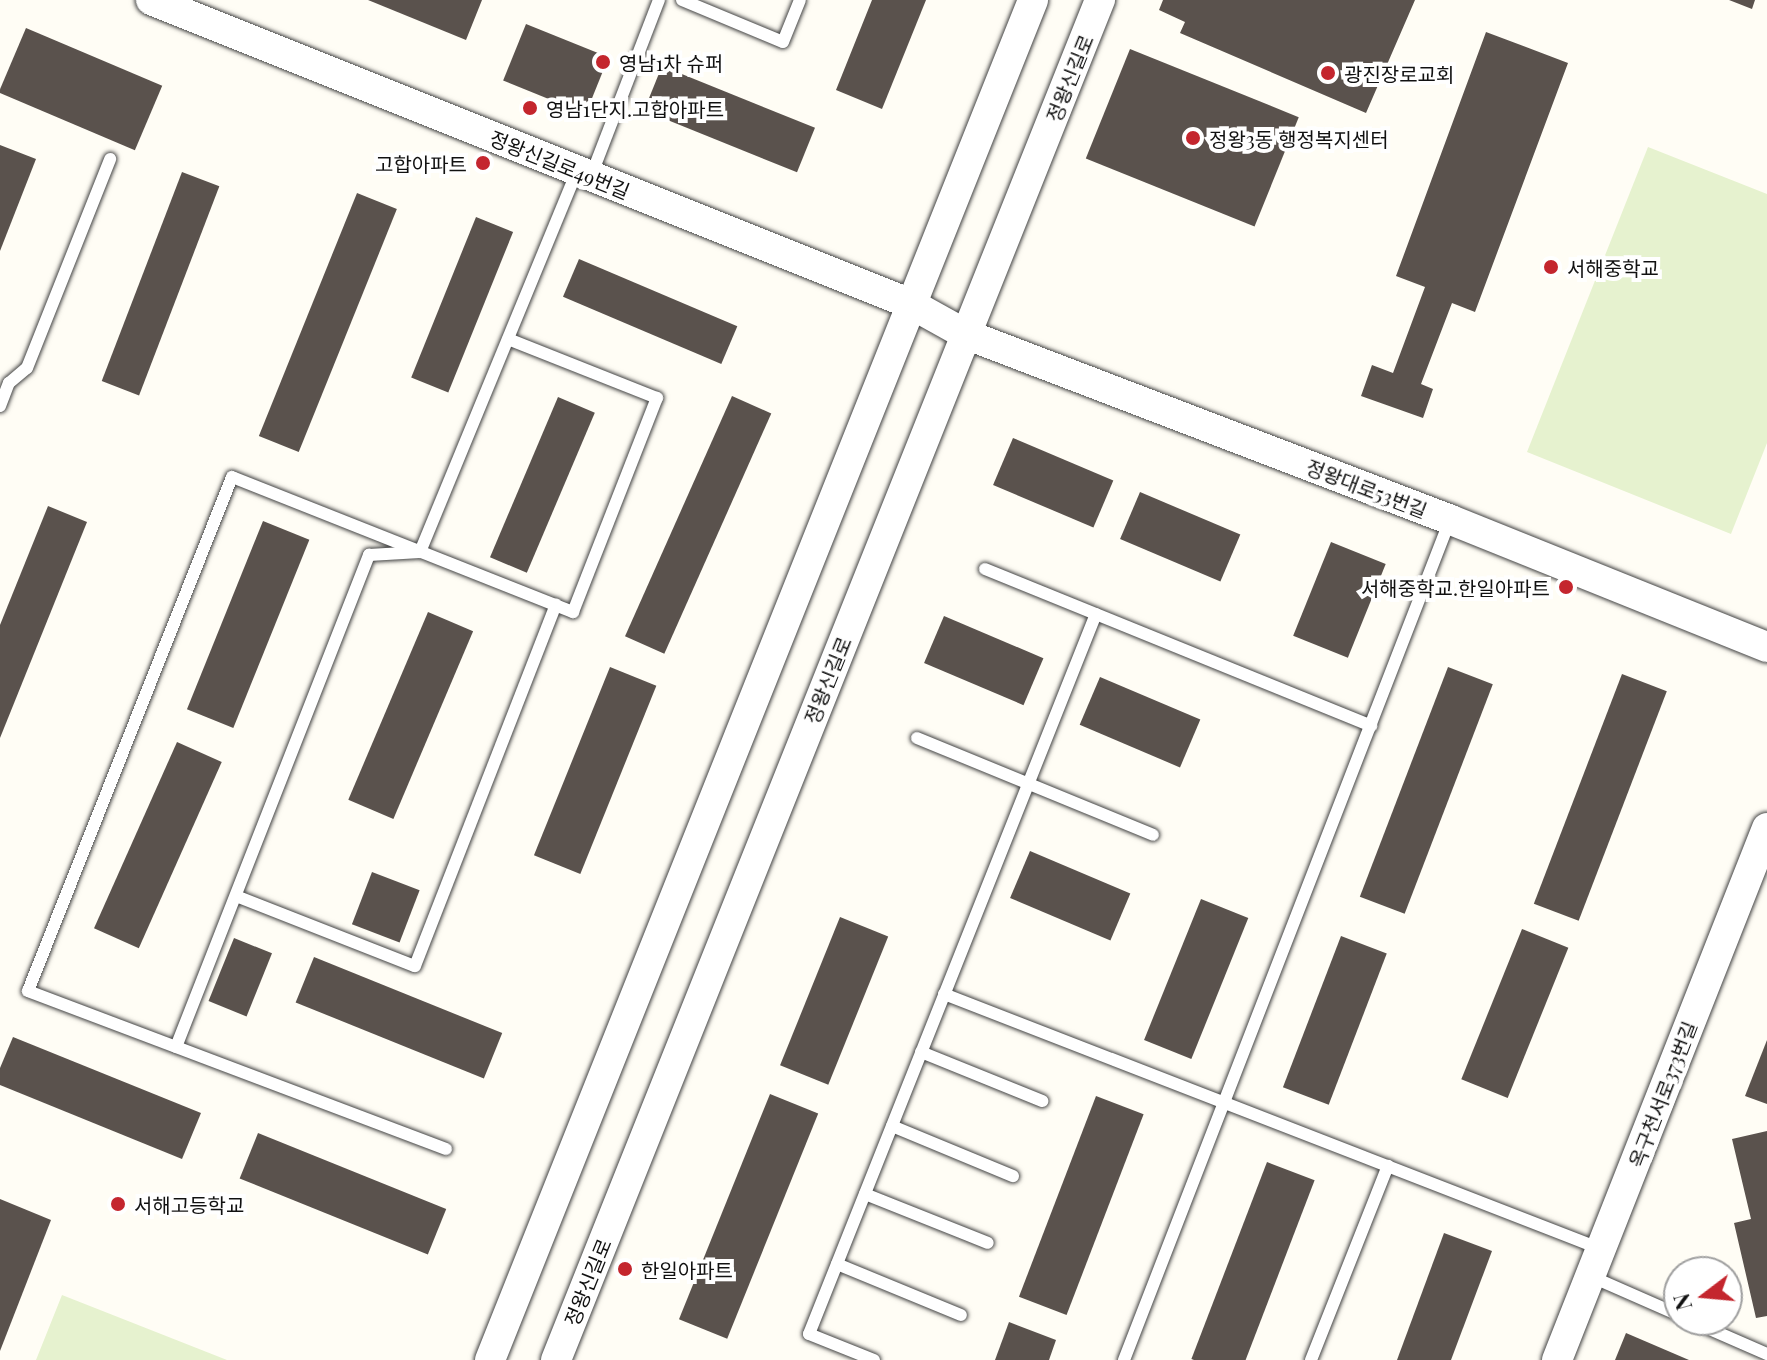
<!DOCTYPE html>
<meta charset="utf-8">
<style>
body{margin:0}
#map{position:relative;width:1767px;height:1360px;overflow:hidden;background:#fffdf5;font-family:"Playfair Display","Noto Sans KR",serif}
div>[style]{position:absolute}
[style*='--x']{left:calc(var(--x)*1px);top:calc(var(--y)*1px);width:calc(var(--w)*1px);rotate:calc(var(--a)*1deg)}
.pitch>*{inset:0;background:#e6f2cf}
.building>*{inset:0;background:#5a524d;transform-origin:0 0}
.roads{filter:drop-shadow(0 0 2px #444) drop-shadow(0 0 2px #444)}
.service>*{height:12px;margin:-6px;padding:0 6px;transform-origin:6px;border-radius:6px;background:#fff}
.tertiary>*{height:30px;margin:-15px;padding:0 15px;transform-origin:15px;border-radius:15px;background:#fff}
.dots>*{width:22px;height:22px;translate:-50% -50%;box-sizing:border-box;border:4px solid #fff;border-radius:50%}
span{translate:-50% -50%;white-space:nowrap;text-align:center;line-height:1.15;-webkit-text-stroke:8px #fff;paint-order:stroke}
.poi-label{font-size:20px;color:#111}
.left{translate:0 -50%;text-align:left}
.right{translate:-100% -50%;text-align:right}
.street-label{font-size:20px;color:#111}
.north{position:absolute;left:1663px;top:1256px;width:80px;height:80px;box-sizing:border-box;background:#fff;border:2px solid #a0a0a0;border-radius:50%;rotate:254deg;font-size:22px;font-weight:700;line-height:32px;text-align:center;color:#111}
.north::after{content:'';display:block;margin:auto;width:28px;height:36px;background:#c4262e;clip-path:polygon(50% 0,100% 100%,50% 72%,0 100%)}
</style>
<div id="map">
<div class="pitch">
<i style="clip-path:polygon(1648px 147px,1767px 194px,1767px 443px,1731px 534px,1527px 452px)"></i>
<i style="clip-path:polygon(62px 1295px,227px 1360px,36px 1360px)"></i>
</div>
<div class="building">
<i style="clip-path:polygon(368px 0,482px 0,466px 40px)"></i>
<i style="clip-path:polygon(872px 0,926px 0,882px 109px,836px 90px)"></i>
<i style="clip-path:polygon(1163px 0,1415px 0,1366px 113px,1180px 33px,1185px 22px,1159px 10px)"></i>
<i style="clip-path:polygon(1729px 0,1755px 0,1752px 9px)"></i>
<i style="left:526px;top:24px;width:89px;height:61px;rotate:22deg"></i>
<i style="left:26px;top:28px;width:148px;height:70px;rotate:23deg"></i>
<i style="clip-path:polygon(1486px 32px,1568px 63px,1475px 312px,1452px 303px,1421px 384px,1433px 389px,1423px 418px,1361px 396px,1372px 365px,1393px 373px,1425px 287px,1396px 276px)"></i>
<i style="left:1130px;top:49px;width:182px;height:118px;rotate:22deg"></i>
<i style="left:662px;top:66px;width:165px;height:48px;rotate:22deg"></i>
<i style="clip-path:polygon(0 145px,36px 159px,0 251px)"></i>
<i style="left:182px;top:172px;width:40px;height:224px;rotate:21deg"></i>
<i style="left:357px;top:193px;width:43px;height:262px;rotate:22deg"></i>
<i style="left:476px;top:217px;width:40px;height:173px;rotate:22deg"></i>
<i style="left:579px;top:259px;width:172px;height:41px;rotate:23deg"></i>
<i style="left:732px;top:396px;width:43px;height:263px;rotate:24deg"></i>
<i style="left:558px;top:397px;width:40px;height:174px;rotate:23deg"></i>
<i style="left:1013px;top:438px;width:109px;height:51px;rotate:23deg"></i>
<i style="left:1140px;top:492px;width:109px;height:51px;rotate:23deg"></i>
<i style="clip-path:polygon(48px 506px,87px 522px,0 738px,0 625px)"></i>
<i style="left:263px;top:521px;width:50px;height:203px;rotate:22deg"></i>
<i style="left:1331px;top:542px;width:59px;height:101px;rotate:22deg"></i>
<i style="left:428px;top:612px;width:49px;height:204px;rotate:23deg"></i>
<i style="left:944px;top:616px;width:108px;height:51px;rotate:23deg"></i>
<i style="left:610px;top:667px;width:50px;height:203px;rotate:22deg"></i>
<i style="left:1448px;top:667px;width:48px;height:246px;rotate:21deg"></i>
<i style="left:1622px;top:674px;width:48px;height:246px;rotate:21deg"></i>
<i style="left:1100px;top:677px;width:109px;height:52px;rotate:23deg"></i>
<i style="left:177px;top:742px;width:49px;height:204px;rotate:24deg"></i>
<i style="left:1030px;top:851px;width:109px;height:51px;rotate:23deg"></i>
<i style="left:372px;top:872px;width:51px;height:56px;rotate:21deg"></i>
<i style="left:1201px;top:899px;width:51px;height:152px;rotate:22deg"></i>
<i style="left:840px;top:917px;width:52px;height:160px;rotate:22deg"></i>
<i style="left:1522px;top:929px;width:50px;height:162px;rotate:22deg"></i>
<i style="left:1341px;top:936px;width:49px;height:162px;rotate:21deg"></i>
<i style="left:234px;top:938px;width:41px;height:68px;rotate:22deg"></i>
<i style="left:314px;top:957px;width:203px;height:49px;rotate:22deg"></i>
<i style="clip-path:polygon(13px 1037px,201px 1113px,182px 1159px,0 1085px,0 1068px)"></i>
<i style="clip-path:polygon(1767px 1040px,1767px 1104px,1745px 1096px)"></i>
<i style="left:770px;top:1094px;width:52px;height:243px;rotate:22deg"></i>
<i style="left:1096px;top:1096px;width:51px;height:215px;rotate:21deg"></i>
<i style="clip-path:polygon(1767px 1131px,1767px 1316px,1756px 1318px,1734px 1223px,1751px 1219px,1732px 1139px)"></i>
<i style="left:258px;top:1133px;width:203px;height:49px;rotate:22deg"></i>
<i style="left:1267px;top:1162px;width:51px;height:211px;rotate:21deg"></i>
<i style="clip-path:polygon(0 1199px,51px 1220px,0 1351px)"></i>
<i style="clip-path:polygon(1444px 1233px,1492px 1251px,1451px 1360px,1397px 1360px)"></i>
<i style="clip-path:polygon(1009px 1322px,1056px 1340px,1049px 1360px,995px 1360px)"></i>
<i style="clip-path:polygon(1626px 1333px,1689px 1360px,1615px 1360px)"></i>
</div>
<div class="roads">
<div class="service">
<i style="--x:682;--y:0;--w:109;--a:22.6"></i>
<i style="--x:783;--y:42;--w:45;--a:-68"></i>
<i style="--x:591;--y:176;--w:189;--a:-68.9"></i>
<i style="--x:0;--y:406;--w:25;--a:-69"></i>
<i style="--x:9;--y:383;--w:23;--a:-40"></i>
<i style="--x:27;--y:368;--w:225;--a:-68.3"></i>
<i style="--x:985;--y:569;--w:417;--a:22.1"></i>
<i style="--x:917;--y:738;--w:255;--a:22.3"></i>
<i style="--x:236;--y:896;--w:192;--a:21.4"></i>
<i style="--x:415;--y:966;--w:388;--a:-68.7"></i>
<i style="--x:944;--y:994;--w:705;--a:21.21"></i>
<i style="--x:176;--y:1047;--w:529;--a:-68.58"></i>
<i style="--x:369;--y:555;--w:51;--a:-3.4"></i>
<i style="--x:420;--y:552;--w:412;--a:-67.6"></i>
<i style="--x:921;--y:1052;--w:131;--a:22"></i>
<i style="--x:892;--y:1126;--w:131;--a:22.5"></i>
<i style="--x:446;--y:1149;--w:447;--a:-159.3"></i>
<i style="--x:28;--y:991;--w:553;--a:-68.35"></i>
<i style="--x:232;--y:477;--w:367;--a:21.6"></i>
<i style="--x:573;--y:612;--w:230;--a:-68.6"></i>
<i style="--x:657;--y:398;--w:160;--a:-158.4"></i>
<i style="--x:865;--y:1194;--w:132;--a:21.7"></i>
<i style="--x:837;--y:1264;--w:134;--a:22.4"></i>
<i style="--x:1590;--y:1276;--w:97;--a:23.7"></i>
<i style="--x:1689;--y:1320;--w:85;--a:23.6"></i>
<i style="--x:874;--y:1360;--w:70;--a:-158.2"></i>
<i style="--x:809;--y:1334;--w:775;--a:-68.27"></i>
<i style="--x:1124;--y:1360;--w:901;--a:-68.79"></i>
<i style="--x:1311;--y:1360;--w:209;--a:-68.4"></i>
</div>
<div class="tertiary">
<i style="--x:151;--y:0;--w:819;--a:21.8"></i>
<i style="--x:911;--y:304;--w:62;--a:29.1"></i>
<i style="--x:965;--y:334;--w:520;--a:20.94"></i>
<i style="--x:1451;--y:520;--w:341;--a:21.9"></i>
<i style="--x:490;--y:1360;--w:1464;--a:-68.23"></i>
<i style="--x:556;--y:1360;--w:1465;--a:-68.2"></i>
<i style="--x:1557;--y:1360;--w:572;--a:-68.46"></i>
</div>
</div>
<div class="dots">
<i style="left:603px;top:62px;background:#c4262e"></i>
<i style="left:1328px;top:73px;background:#c4262e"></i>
<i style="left:530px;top:108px;background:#c4262e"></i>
<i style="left:1193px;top:138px;background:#c4262e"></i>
<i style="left:483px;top:163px;background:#c4262e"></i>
<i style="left:1551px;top:267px;background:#c4262e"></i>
<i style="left:1566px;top:587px;background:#c4262e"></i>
<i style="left:118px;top:1204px;background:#c4262e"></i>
<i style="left:625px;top:1269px;background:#c4262e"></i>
</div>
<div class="poi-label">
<span class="left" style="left:619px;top:62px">영남1차 슈퍼</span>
<span class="left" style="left:1344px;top:73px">광진장로교회</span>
<span class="left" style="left:546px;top:108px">영남1단지.고합아파트</span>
<span class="left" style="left:1209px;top:138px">정왕3동 행정복지센터</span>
<span class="right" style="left:467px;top:163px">고합아파트</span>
<span class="left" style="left:1567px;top:267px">서해중학교</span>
<span class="right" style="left:1550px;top:587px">서해중학교.한일아파트</span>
<span class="left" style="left:134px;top:1204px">서해고등학교</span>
<span class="left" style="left:641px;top:1269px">한일아파트</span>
</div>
<div class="street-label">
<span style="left:1069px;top:78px;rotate:-68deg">정왕신길로</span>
<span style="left:560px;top:164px;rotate:22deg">정왕신길로49번길</span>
<span style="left:1367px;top:488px;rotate:21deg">정왕대로53번길</span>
<span style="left:827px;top:680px;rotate:-68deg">정왕신길로</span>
<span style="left:1662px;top:1094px;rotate:-69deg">옥구천서로373번길</span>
<span style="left:587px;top:1282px;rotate:-68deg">정왕신길로</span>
</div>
<div class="north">N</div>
</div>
